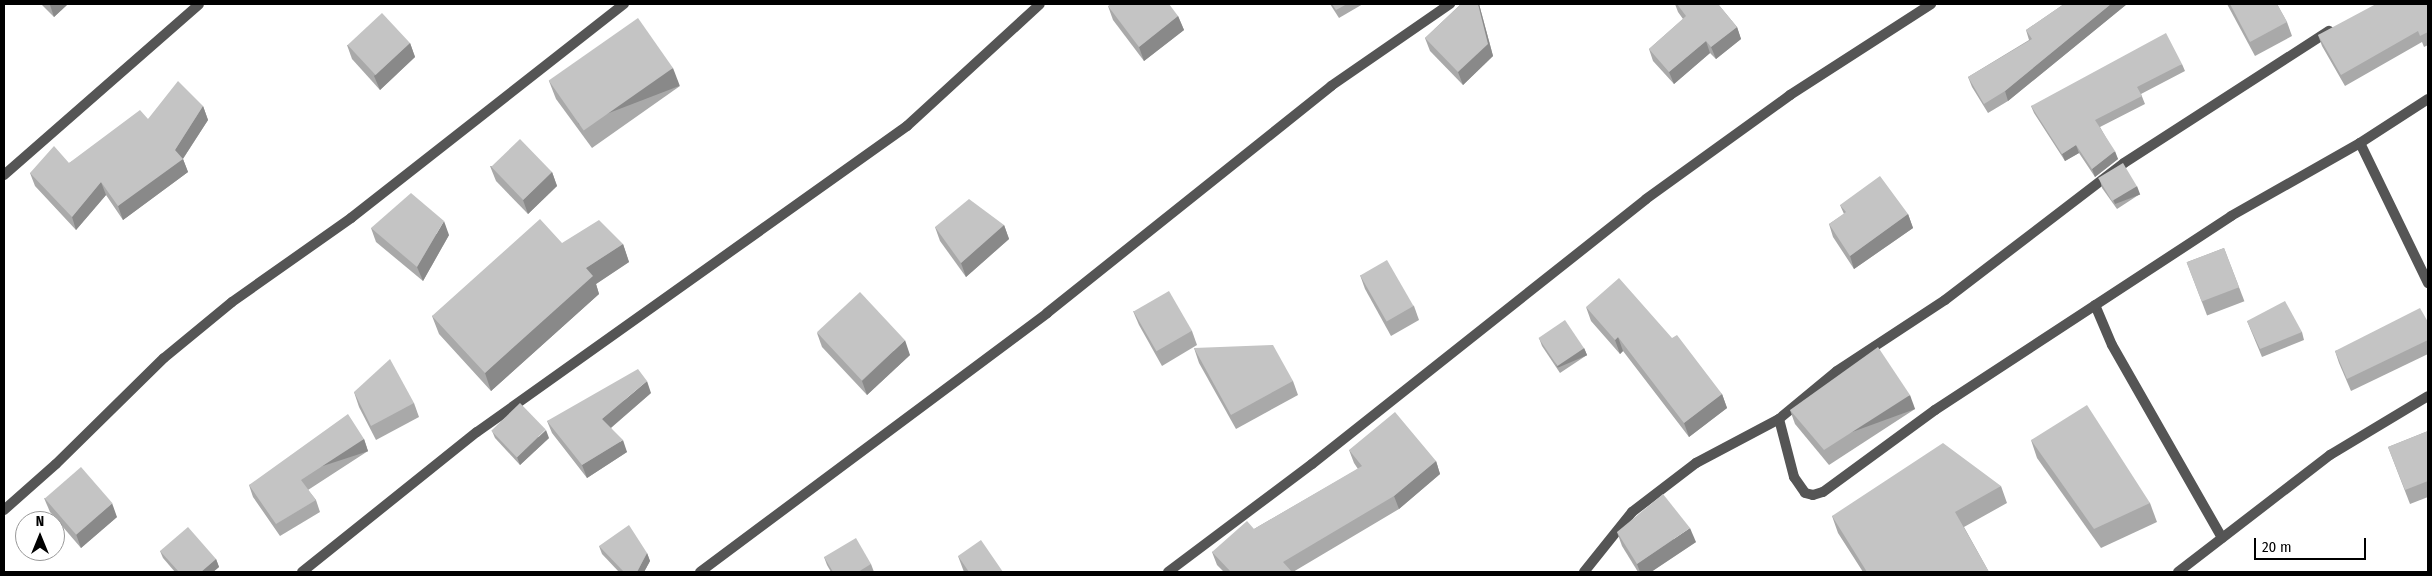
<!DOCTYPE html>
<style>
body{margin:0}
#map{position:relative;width:2432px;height:576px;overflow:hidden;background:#fff;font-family:"Fira Sans Condensed",sans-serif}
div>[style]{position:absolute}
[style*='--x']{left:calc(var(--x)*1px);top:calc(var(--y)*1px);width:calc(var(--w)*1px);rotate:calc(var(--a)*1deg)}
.minor>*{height:10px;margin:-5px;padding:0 5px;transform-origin:5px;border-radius:5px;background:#555}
.wall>*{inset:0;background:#a9a9a9;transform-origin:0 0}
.shaded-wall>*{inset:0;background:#898989;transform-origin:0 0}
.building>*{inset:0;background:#c4c4c4;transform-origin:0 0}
span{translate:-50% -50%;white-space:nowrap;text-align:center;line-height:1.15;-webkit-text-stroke:4.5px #fff;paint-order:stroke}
.frame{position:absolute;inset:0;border:5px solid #000;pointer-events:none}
.north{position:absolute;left:15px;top:511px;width:50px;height:50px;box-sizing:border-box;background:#fff;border:1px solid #999;border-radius:50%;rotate:0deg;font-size:14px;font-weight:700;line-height:20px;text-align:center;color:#000}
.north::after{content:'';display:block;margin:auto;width:18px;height:22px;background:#000;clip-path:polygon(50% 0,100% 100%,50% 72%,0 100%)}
.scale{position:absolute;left:2254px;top:538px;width:112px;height:22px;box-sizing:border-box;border:2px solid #000;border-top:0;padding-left:6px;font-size:15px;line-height:18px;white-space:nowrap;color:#000;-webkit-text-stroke:4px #fff;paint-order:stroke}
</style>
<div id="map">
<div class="minor">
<i style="--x:2360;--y:143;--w:156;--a:64.1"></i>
<i style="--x:4;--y:175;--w:259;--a:-41.2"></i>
<i style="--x:2095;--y:305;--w:43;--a:67"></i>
<i style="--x:2112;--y:345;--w:222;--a:60.3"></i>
<i style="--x:1779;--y:419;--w:60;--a:75.5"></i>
<i style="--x:1794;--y:477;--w:19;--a:55"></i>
<i style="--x:1805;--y:493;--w:8;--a:14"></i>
<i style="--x:1813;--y:495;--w:10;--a:-17"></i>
<i style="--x:1823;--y:492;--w:139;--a:-36.2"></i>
<i style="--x:1935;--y:410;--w:354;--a:-33.2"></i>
<i style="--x:2231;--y:216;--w:148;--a:-29.5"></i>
<i style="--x:2360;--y:143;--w:81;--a:-32.9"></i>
<i style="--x:4;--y:510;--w:69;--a:-41.5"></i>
<i style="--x:56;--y:464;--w:151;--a:-44.5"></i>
<i style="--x:164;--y:358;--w:88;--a:-39.5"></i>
<i style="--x:232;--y:302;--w:146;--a:-35.2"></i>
<i style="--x:351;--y:218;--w:347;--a:-38.1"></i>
<i style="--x:302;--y:572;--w:224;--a:-38.7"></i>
<i style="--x:477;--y:432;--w:528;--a:-35.44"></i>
<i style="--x:907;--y:126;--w:180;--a:-42.5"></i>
<i style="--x:700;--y:572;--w:433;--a:-36.7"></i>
<i style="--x:1047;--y:313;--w:364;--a:-38.6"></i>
<i style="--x:1331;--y:86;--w:145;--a:-34.6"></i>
<i style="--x:1168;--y:572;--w:180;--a:-36.9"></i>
<i style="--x:1312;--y:464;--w:426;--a:-38.4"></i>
<i style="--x:1646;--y:199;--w:178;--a:-35.8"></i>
<i style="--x:1790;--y:95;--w:168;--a:-32.8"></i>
<i style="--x:1584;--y:572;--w:77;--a:-51.3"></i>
<i style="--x:1632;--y:512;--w:81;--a:-37.4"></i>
<i style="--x:1696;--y:463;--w:94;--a:-27.9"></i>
<i style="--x:1779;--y:419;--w:75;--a:-39.6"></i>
<i style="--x:1837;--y:371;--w:129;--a:-33.3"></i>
<i style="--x:1945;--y:300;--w:225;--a:-37.4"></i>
<i style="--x:2124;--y:163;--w:244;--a:-32.8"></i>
<i style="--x:2178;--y:572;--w:192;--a:-37.6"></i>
<i style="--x:2330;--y:455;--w:114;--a:-31"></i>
</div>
<div class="wall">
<i style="clip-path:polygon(41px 4px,68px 4px,54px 17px)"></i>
<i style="clip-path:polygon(1330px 4px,1363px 4px,1339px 18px)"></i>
<i style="clip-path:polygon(1461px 4px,1479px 4px,1493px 56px,1463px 85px,1430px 51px,1425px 38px)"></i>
<i style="clip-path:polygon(1675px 4px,1718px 4px,1737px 27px,1741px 39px,1716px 59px,1710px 53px,1674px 84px,1653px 61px,1649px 49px,1683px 19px,1678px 12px)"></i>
<i style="clip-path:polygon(2064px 4px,2127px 4px,2008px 101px,1988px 113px,1972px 87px,1968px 77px,2029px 40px,2026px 30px)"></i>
<i style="clip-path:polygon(2227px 4px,2277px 4px,2287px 22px,2292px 36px,2255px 56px)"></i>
<i style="clip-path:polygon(2428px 4px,2428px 45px,2424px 47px,2422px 42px,2345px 86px,2322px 46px,2318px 35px)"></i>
<i style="clip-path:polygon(1108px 6px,1178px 16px,1184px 30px,1144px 61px,1113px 20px)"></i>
<i style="clip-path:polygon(410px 43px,415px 57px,380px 90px,352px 59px,347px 45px)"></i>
<i style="clip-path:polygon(2182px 64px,2185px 71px,2141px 94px,2145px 104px,2100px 127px,2118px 159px,2095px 177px,2079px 153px,2065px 161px,2034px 113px,2031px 106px)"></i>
<i style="clip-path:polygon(549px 81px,680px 86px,592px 148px,556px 99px)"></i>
<i style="clip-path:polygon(203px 106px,208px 120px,183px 159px,188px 172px,123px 220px,106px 195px,76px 230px,35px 186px,30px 173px,69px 163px,148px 119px)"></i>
<i style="clip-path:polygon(490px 166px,552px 172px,557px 186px,528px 214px,496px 181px)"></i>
<i style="clip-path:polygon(2100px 180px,2140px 194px,2117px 209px,2102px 188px)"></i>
<i style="clip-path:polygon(1840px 205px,1908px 214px,1913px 228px,1854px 269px,1833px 237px,1829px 224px,1844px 214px)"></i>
<i style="clip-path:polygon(1004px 225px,1009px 239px,966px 277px,940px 241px,935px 227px)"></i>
<i style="clip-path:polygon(371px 228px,449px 235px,423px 281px,376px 242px)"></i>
<i style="clip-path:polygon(562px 243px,623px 244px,629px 262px,596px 284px,599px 294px,491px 391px,439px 334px,432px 316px)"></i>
<i style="left:2224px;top:248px;width:57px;height:40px;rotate:69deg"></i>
<i style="clip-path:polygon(1360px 275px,1414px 306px,1419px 320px,1391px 336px,1365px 289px)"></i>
<i style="clip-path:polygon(1586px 307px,1722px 394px,1727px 408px,1689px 437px,1623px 351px,1620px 354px,1591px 321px)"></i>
<i style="clip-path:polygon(1133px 311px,1192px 331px,1197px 345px,1162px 366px,1139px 325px)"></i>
<i style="clip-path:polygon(2247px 321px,2302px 332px,2304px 340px,2262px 357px)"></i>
<i style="clip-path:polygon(2428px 322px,2428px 354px,2351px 391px,2339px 363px,2335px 351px)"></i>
<i style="clip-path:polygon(817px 333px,910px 355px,867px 395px,822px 347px)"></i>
<i style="clip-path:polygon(1539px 338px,1584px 348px,1587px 355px,1560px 373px,1542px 346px)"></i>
<i style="clip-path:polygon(1194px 348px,1293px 381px,1298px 395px,1236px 429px,1199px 363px)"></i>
<i style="clip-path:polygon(354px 392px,414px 403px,419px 417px,376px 440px,359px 407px)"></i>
<i style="clip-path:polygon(651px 393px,611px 428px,627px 452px,587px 478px,552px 433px,547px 421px)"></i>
<i style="clip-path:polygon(1915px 409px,1829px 465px,1795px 424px,1790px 410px)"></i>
<i style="clip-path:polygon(492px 431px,549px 438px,520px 465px,495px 438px)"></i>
<i style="clip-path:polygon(2428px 431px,2428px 497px,2410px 504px,2388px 447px)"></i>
<i style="clip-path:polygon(364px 439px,368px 451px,308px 490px,316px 500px,320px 512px,280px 536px,253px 497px,249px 485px)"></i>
<i style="clip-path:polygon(2031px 440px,2150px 503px,2157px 522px,2101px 548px,2037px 458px)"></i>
<i style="clip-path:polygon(1349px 450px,1436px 461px,1440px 474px,1399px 509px,1293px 572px,1224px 572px,1217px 565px,1212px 552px,1254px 529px,1358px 469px,1354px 463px)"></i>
<i style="clip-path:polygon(2001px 486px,2007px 503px,1964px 527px,1989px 572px,1863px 572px,1838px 533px,1832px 516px)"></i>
<i style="clip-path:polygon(44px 498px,117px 517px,81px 548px,50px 512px)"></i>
<i style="clip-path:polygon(1617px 532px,1696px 542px,1651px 572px,1638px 572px,1622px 546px)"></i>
<i style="clip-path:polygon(599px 546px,647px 553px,650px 561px,644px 572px,619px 572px,602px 554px)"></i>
<i style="clip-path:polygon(160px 551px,216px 559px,219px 567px,213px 572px,175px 572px,163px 558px)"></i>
<i style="clip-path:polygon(958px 556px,1003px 572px,964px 572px)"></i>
<i style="clip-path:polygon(824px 557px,871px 564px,874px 572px,831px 572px,827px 565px)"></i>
</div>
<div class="shaded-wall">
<i style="clip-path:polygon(51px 4px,68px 4px,54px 17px,50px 5px)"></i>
<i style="clip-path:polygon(1478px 4px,1479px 4px,1493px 56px,1463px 85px,1458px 72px)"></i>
<i style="clip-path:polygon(2111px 4px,2127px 4px,2008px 101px,2005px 91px)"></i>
<i style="clip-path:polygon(1178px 16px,1184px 30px,1144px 61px,1139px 47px)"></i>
<i style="clip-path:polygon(1737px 27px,1741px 39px,1716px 59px,1711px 47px)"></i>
<i style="clip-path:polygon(1706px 41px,1710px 53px,1674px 84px,1669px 72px)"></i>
<i style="clip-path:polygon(410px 43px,415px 57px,380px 90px,374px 76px)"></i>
<i style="left:673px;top:68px;width:19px;height:108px;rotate:69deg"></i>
<i style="clip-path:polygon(203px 106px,208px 120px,182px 160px,183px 159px,188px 172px,123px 220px,118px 206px,175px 150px)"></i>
<i style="clip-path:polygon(2076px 145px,2079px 153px,2065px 161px,2062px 154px)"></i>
<i style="clip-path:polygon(2115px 151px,2118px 159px,2095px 177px,2092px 169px)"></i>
<i style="clip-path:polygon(552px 172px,557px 186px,528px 214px,523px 200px)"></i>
<i style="clip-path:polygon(101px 182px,106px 195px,76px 230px,72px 217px)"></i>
<i style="left:2137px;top:186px;width:9px;height:27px;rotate:69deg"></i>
<i style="clip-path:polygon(1908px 214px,1913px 228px,1854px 269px,1850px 256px)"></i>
<i style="clip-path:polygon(444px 221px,449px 235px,423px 281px,417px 267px)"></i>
<i style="clip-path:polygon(1004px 225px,1009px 239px,966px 277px,961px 263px)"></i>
<i style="clip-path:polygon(623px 244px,629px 262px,596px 284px,599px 294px,491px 391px,485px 373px,586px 268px)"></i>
<i style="clip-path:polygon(1618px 337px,1623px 351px,1620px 354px,1615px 340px)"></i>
<i style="clip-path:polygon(905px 340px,910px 355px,867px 395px,862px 381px)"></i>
<i style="left:1584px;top:348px;width:8px;height:32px;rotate:67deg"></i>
<i style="clip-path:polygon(647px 381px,651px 393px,607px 431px,602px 419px)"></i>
<i style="clip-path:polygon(1722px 394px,1727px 408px,1689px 437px,1684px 423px)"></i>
<i style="left:1910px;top:395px;width:15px;height:102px;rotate:70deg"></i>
<i style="clip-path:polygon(546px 430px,549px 438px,520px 465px,517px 457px)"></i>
<i style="left:364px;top:439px;width:13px;height:75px;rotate:72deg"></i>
<i style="clip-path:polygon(623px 440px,627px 452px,587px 478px,582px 465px)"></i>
<i style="clip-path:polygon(1436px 461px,1440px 474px,1399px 509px,1394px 496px)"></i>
<i style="clip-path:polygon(112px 503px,117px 517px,81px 548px,76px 534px)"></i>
<i style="clip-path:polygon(1690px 528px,1696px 542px,1651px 572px,1640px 572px,1637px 564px)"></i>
<i style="clip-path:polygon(647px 553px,650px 561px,644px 572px,637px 572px)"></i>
<i style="clip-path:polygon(216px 559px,219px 567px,213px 572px,201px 572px)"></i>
</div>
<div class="building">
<i style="clip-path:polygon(1111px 4px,1169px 4px,1178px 16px,1139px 47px,1108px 6px)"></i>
<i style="clip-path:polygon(1332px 4px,1347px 4px,1336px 10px)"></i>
<i style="clip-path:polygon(1461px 4px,1478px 4px,1488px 44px,1458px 72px,1425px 38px)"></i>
<i style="clip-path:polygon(1677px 4px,1718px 4px,1737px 27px,1711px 47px,1706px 41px,1669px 72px,1649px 49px,1686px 16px)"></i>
<i style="clip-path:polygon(2064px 4px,2111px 4px,2005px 91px,1984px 104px,1968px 77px,2032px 39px,2026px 30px)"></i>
<i style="clip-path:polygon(2230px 4px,2277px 4px,2287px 22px,2250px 42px)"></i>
<i style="clip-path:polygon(2376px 4px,2428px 4px,2428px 32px,2420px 36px,2418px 31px,2341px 75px,2318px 35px)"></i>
<i style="left:382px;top:13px;width:41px;height:47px;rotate:47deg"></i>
<i style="left:638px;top:18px;width:61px;height:109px;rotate:55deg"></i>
<i style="clip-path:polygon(2166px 33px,2182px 64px,2137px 87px,2142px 96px,2095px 120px,2115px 151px,2092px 169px,2076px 145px,2062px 154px,2031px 106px)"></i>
<i style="clip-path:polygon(178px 81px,203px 106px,175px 150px,183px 159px,118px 206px,101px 182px,72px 217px,30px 173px,54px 146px,69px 163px,140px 110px,148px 119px)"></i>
<i style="left:520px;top:139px;width:46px;height:40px;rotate:46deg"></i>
<i style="left:2123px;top:163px;width:27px;height:29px;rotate:59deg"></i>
<i style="clip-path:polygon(1880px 176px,1908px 214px,1850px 256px,1829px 224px,1846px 212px,1840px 205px)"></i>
<i style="clip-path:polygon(411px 193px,444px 221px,417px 267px,371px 228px)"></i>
<i style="clip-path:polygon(969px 199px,1004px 225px,961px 263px,935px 227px)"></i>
<i style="clip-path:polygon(540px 219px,562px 243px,599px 220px,623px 244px,586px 268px,593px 276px,485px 373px,432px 316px)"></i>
<i style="left:2224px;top:248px;width:42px;height:40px;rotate:69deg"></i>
<i style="left:1387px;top:260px;width:53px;height:31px;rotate:60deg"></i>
<i style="clip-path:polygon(1619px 278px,1672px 338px,1677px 335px,1722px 394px,1684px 423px,1618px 337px,1615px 340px,1586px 307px)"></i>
<i style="left:1169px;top:291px;width:46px;height:41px;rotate:60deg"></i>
<i style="left:860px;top:292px;width:66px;height:59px;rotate:47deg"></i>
<i style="clip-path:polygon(2285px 301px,2302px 332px,2260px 349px,2247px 321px)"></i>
<i style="clip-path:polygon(2420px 308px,2428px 322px,2428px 340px,2347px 379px,2335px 351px)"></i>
<i style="left:1565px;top:320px;width:34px;height:32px;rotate:56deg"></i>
<i style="clip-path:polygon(1273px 345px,1293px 381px,1231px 415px,1194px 348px)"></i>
<i style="clip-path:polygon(1878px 347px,1910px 395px,1824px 450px,1790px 410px)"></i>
<i style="clip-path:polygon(390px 359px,414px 403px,371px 426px,354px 392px)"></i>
<i style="clip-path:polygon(638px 369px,647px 381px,602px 419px,623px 440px,582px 465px,547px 421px)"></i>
<i style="left:520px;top:403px;width:37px;height:40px;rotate:46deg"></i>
<i style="clip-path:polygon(2087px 405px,2150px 503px,2094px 529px,2031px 440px)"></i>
<i style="clip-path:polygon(1395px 412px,1436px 461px,1394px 496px,1283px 562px,1292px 572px,1231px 572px,1212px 552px,1247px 521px,1254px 529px,1362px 466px,1349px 450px)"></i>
<i style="clip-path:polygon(348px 414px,364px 439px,301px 480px,316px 500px,276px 524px,249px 485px)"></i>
<i style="clip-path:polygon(2428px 431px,2428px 481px,2405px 490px,2388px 447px)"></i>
<i style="clip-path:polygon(1943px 443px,2001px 486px,1955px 512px,1989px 572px,1867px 572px,1832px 516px)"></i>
<i style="left:81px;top:467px;width:48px;height:48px;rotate:49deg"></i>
<i style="clip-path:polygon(1663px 494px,1690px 528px,1637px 564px,1617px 532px)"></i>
<i style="clip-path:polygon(629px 525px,647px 553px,637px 572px,624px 572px,599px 546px)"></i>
<i style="clip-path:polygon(188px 527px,216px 559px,201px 572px,179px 572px,160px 551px)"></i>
<i style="clip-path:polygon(856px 538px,871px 564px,858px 572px,833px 572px,824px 557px)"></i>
<i style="clip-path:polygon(981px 540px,1003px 572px,969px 572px,958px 556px)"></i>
</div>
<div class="frame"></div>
<div class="north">N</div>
<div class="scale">20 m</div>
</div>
